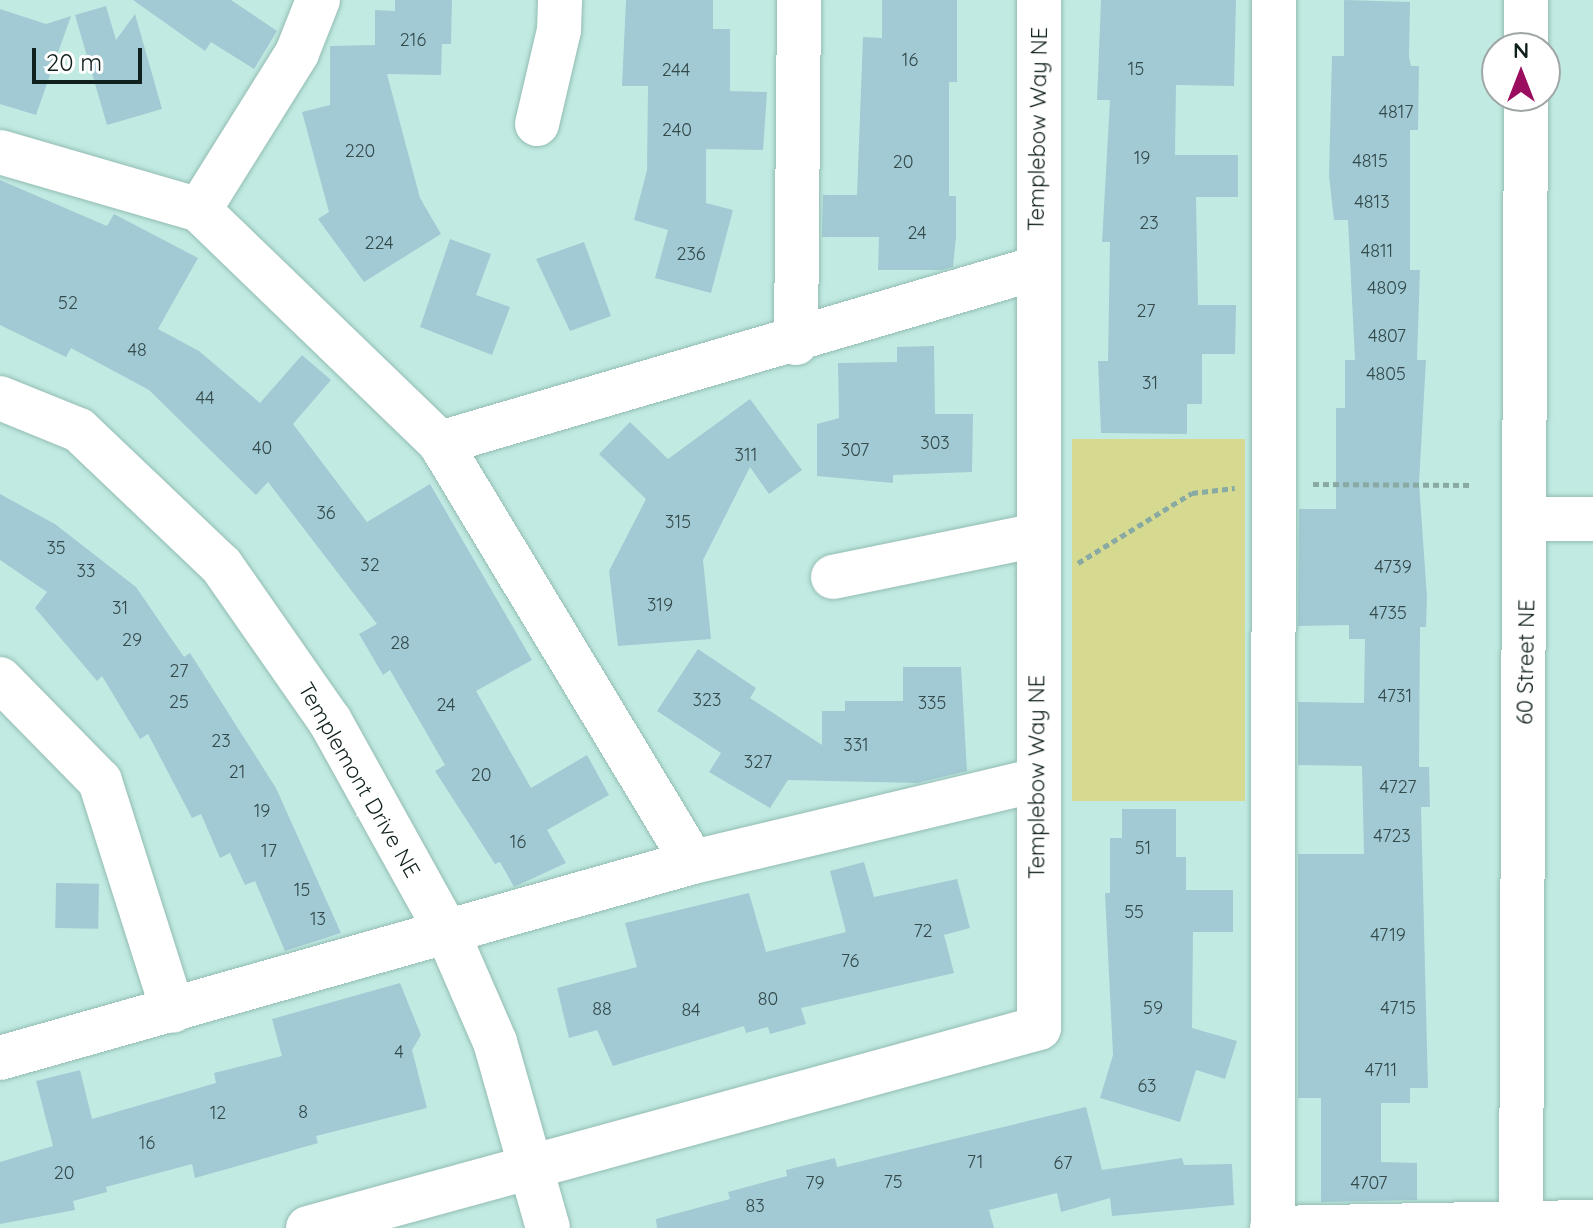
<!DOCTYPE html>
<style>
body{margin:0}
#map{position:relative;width:1593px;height:1228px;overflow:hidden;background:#c1ebe2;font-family:Quicksand,sans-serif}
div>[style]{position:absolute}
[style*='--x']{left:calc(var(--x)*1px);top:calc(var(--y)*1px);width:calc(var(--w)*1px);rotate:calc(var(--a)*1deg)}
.green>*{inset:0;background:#d6d990;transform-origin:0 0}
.building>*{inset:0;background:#a1cad4;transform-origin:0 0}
.path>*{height:5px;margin-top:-2.5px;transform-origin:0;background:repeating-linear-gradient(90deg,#88aaa3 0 6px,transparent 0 10px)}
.roads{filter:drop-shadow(0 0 2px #93bcb3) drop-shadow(0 0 2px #93bcb3)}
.minor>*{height:44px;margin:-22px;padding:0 22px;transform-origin:22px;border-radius:22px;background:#fff}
span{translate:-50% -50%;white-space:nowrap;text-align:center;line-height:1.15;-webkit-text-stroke:8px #fff;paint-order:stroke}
.number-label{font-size:18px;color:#344a4b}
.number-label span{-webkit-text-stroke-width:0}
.street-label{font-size:22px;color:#10201d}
.north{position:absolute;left:1481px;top:32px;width:80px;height:80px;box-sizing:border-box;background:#fff;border:2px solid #9fa6a5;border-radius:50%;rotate:0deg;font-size:22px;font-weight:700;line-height:32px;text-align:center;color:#10201d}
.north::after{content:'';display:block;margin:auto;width:28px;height:36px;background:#9b0e5f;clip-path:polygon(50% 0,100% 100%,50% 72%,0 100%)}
.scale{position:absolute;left:32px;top:48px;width:110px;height:36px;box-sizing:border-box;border:4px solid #10201d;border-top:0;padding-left:10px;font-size:24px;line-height:28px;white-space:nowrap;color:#10201d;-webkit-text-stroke:6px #fff;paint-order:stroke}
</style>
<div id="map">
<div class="green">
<i style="left:1072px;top:439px;width:173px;height:362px"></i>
</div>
<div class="building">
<i style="clip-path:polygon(133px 0,231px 0,277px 31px,254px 69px,211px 42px,205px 51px)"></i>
<i style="clip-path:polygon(395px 0,452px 0,451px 44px,442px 44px,441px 75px,387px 74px,420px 198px,441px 234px,364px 282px,318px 219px,329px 212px,302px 112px,330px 105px,330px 46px,375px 45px,375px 10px,395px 11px)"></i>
<i style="clip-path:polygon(626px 0,713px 0,713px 29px,730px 29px,730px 91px,767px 92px,763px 150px,706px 149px,706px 203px,733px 210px,711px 293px,655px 278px,668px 230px,634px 220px,647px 170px,648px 86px,622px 86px)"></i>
<i style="clip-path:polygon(882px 0,957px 0,957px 82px,949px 82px,949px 196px,956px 196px,956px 237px,953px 267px,942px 270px,878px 270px,879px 237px,822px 237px,823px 195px,857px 195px,863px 37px,882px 38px)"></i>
<i style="clip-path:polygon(1101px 0,1236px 0,1234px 86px,1176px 85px,1175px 155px,1238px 155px,1238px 197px,1196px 197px,1198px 305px,1236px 305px,1235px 354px,1202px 354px,1202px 404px,1187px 404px,1187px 434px,1101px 433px,1098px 361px,1108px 361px,1110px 242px,1102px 242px,1110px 100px,1097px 100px)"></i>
<i style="clip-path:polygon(1344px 0,1410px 2px,1409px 57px,1411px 66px,1419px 66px,1418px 130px,1410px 130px,1410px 270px,1420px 270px,1417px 360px,1426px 360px,1419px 483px,1427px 597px,1426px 627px,1420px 627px,1419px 767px,1429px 767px,1430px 807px,1421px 807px,1428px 1088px,1410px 1088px,1410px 1103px,1381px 1103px,1381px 1162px,1417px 1163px,1417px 1200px,1321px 1202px,1321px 1098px,1298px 1098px,1298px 854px,1364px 854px,1362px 766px,1298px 765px,1298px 702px,1364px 703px,1365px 639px,1349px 639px,1349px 625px,1298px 626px,1299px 509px,1336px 509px,1336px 408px,1345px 408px,1345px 360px,1355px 360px,1348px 220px,1334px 220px,1329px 176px,1332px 56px,1344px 56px)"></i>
<i style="clip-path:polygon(106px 6px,116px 40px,135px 14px,162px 109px,107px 125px,75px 15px)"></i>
<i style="clip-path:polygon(0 9px,46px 24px,71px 16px,36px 115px,0 104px)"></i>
<i style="clip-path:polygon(0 180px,107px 226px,114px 214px,198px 258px,158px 329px,199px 351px,260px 403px,302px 355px,331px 380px,293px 424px,367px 522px,430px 484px,532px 660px,476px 691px,531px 788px,587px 755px,609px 795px,547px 830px,566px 863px,514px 887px,500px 862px,495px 864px,435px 771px,445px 765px,390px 670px,383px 675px,359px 634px,377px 624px,268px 482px,256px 495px,149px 390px,71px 348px,66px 357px,0 325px)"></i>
<i style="clip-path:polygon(450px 239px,491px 254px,476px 295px,510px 307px,492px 355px,420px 327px)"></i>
<i style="clip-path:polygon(584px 242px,611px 316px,570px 331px,536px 259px)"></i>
<i style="clip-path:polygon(934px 346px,935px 414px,973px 414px,972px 472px,893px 475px,893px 483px,817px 476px,817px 424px,839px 418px,838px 363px,897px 362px,897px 347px)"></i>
<i style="clip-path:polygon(750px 399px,802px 470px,769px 494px,750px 467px,703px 560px,711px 639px,618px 646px,609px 571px,646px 499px,599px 454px,630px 422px,668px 459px)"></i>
<i style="clip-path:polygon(0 494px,55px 524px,136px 587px,184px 657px,190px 653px,276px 788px,341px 933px,285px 951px,255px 881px,245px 885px,230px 853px,220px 858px,201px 814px,192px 818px,148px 734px,140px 739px,102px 676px,97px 681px,35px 608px,47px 592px,0 560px)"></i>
<i style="clip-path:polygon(698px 649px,756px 688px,750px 698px,822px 745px,822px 711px,845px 711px,845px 701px,903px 701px,903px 667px,961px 667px,967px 771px,917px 783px,788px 780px,770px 808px,709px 772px,721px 753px,657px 711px)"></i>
<i style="clip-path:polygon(1122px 809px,1176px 809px,1176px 857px,1186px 857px,1186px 890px,1233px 890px,1233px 932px,1193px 932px,1192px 1028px,1237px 1041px,1225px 1079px,1196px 1070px,1180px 1122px,1100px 1098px,1113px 1055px,1105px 893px,1110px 893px,1110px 838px,1122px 838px)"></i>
<i style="clip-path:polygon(864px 862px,874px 897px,957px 879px,970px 928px,944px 935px,954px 973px,801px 1008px,806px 1024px,770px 1034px,768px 1027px,746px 1033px,744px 1026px,613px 1066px,597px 1030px,569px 1038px,557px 988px,637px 967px,625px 923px,749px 893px,766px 952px,846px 932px,830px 871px)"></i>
<i style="left:56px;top:883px;width:43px;height:45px;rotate:1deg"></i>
<i style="clip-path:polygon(400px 983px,421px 1035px,412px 1050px,427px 1108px,316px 1136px,318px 1143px,195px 1178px,192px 1164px,106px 1187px,107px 1192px,73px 1201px,75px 1210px,0 1224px,0 1162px,53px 1146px,36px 1081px,80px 1070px,92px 1119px,216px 1083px,214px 1073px,282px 1056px,272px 1019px)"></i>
<i style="clip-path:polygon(1086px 1107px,1102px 1170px,1182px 1158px,1184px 1165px,1232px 1164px,1234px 1205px,1112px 1216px,1110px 1198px,1061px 1212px,1057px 1193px,989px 1210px,994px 1228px,657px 1228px,656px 1219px,730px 1199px,728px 1192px,787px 1176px,786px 1170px,835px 1158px,837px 1167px)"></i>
</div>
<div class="path">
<i style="--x:1313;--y:484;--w:158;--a:0.4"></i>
<i style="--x:1078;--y:563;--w:134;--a:-31.6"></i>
<i style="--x:1192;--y:493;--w:43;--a:-6.6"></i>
</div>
<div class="roads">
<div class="minor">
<i style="--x:1526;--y:0;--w:48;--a:90"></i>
<i style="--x:537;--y:124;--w:97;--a:-76.8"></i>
<i style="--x:559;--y:30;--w:30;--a:-88"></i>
<i style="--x:0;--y:152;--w:207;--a:16.2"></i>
<i style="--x:199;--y:210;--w:335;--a:44"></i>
<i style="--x:440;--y:443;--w:489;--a:58.9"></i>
<i style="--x:693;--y:862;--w:720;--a:164.21"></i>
<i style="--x:199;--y:210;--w:185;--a:-58"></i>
<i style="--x:297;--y:53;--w:57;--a:-68.4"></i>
<i style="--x:796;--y:343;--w:343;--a:-89.5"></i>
<i style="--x:0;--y:398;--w:85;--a:22.1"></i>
<i style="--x:79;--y:430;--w:196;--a:43.6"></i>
<i style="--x:221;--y:565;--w:190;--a:55.1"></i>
<i style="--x:330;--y:721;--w:244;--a:61"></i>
<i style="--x:448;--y:934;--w:118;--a:66.5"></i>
<i style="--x:495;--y:1042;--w:193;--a:74.1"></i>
<i style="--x:440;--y:443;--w:622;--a:-16.34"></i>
<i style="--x:1528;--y:519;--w:65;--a:0"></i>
<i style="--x:833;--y:577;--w:208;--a:-11.6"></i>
<i style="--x:0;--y:679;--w:143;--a:45.6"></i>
<i style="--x:100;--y:781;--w:241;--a:72.4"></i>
<i style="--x:693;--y:862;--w:353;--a:-13.4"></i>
<i style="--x:308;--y:1228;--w:758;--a:-15.3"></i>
<i style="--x:1039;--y:1028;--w:1028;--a:-90"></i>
<i style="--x:1272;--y:1228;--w:321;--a:-1.1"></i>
<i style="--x:1273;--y:1228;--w:1228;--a:-89.95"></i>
<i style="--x:1521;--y:1228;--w:1132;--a:-89.75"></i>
</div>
</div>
<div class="number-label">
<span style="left:413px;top:40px">216</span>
<span style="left:910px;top:60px">16</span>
<span style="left:1136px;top:69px">15</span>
<span style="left:676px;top:70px">244</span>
<span style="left:1396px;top:112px">4817</span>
<span style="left:677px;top:130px">240</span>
<span style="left:360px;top:151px">220</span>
<span style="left:1142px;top:158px">19</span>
<span style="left:1370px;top:161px">4815</span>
<span style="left:903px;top:162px">20</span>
<span style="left:1372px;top:202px">4813</span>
<span style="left:1149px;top:223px">23</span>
<span style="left:917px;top:233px">24</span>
<span style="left:379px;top:243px">224</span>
<span style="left:1377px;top:251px">4811</span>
<span style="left:691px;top:254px">236</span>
<span style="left:1387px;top:288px">4809</span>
<span style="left:68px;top:303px">52</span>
<span style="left:1146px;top:311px">27</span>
<span style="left:1387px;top:336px">4807</span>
<span style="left:137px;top:350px">48</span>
<span style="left:1386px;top:374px">4805</span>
<span style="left:1150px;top:383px">31</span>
<span style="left:205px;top:398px">44</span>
<span style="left:935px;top:443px">303</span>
<span style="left:262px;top:448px">40</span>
<span style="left:855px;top:450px">307</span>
<span style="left:746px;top:455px">311</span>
<span style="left:326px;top:513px">36</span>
<span style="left:678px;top:522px">315</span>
<span style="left:56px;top:548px">35</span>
<span style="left:370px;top:565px">32</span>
<span style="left:1393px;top:567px">4739</span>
<span style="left:86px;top:571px">33</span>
<span style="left:660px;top:605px">319</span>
<span style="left:120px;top:608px">31</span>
<span style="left:1388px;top:613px">4735</span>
<span style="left:132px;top:640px">29</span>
<span style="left:400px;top:643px">28</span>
<span style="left:179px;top:671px">27</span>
<span style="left:1395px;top:696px">4731</span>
<span style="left:707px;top:700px">323</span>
<span style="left:179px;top:702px">25</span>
<span style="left:932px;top:703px">335</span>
<span style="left:446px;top:705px">24</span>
<span style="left:221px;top:741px">23</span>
<span style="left:856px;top:745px">331</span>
<span style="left:758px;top:762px">327</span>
<span style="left:237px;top:772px">21</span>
<span style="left:481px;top:775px">20</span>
<span style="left:1398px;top:787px">4727</span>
<span style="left:262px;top:811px">19</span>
<span style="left:1392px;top:836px">4723</span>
<span style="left:518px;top:842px">16</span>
<span style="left:1143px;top:848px">51</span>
<span style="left:269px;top:851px">17</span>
<span style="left:302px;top:890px">15</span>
<span style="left:1134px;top:912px">55</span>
<span style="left:318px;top:919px">13</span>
<span style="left:923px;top:931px">72</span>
<span style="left:1388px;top:935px">4719</span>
<span style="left:850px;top:961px">76</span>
<span style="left:768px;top:999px">80</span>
<span style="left:1153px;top:1008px">59</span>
<span style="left:1398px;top:1008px">4715</span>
<span style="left:602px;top:1009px">88</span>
<span style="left:691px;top:1010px">84</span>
<span style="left:399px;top:1052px">4</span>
<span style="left:1381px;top:1070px">4711</span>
<span style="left:1147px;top:1086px">63</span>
<span style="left:303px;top:1112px">8</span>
<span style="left:218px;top:1113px">12</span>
<span style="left:147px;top:1143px">16</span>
<span style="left:975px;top:1162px">71</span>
<span style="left:1063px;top:1163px">67</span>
<span style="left:64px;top:1173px">20</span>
<span style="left:893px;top:1182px">75</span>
<span style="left:815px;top:1183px">79</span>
<span style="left:1369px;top:1183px">4707</span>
<span style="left:755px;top:1206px">83</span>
</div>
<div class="street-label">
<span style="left:1038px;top:129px;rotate:-89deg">Templebow Way NE</span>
<span style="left:1526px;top:662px;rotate:-89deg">60 Street NE</span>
<span style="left:1037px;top:777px;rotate:-90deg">Templebow Way NE</span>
<span style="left:359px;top:780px;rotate:60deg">Templemont Drive NE</span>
</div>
<div class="north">N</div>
<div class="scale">20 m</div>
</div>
